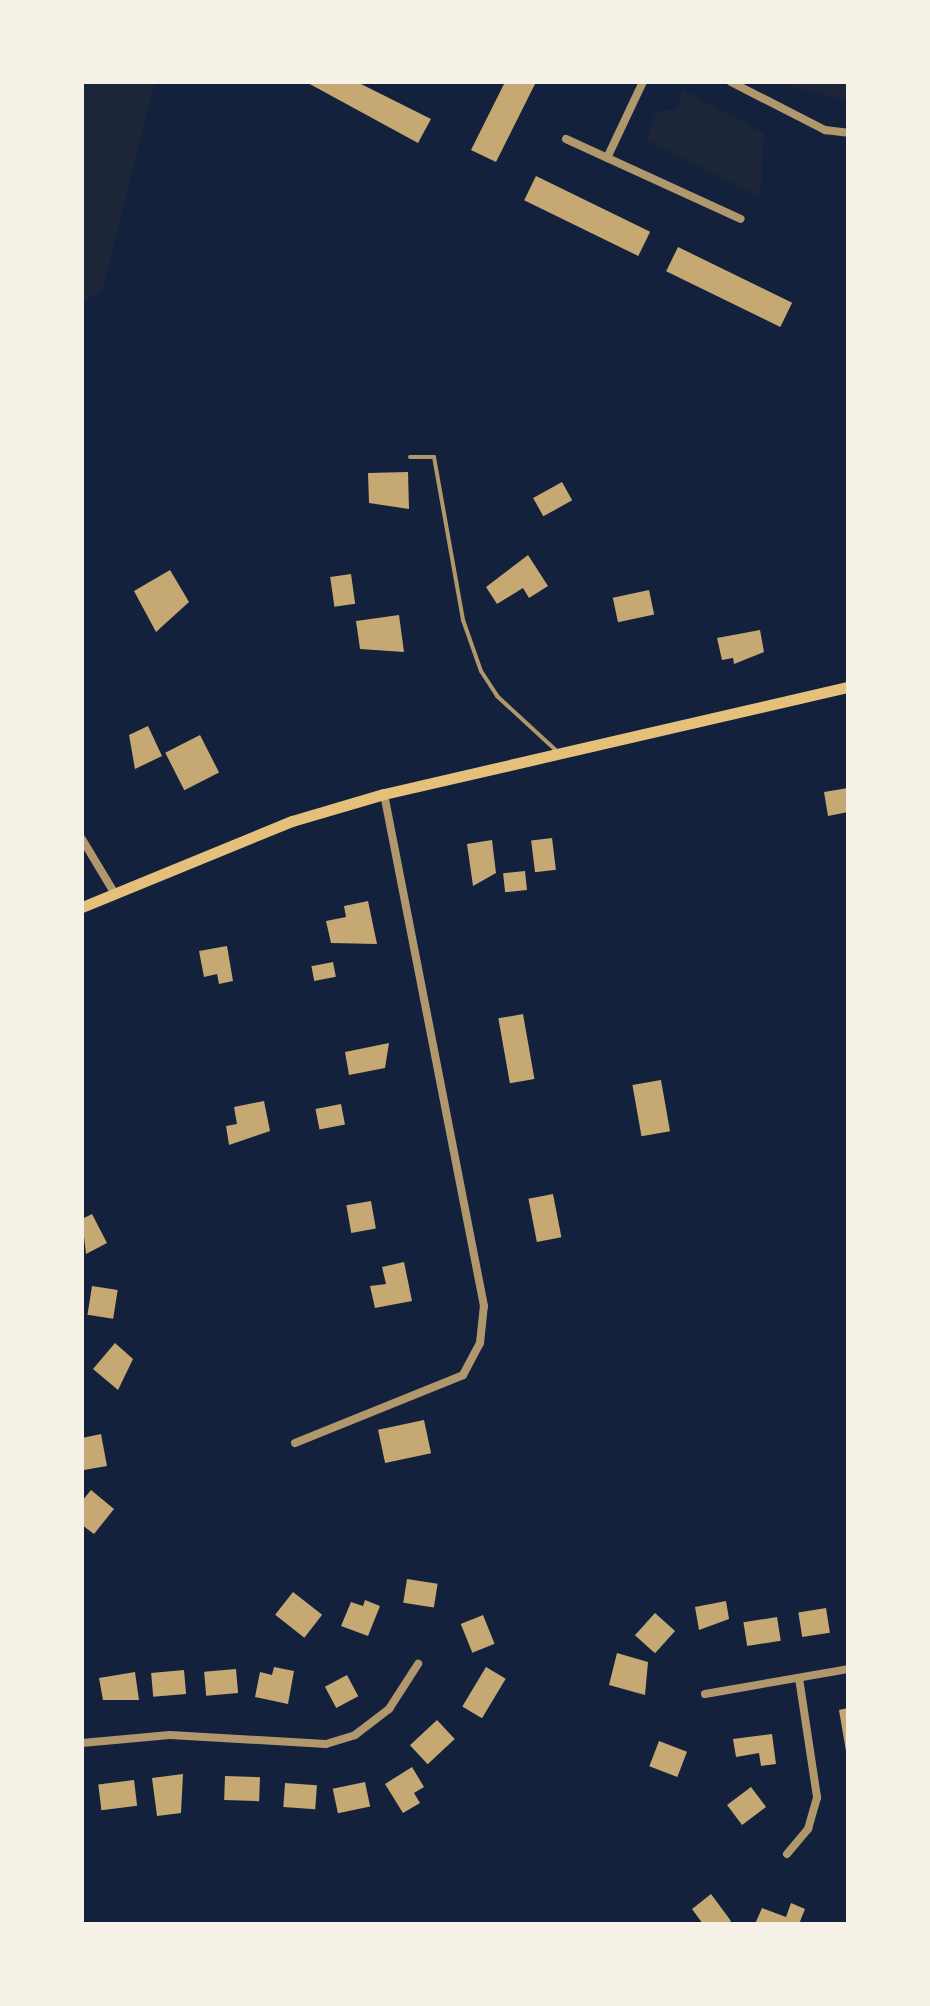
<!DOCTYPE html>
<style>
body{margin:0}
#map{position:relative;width:930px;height:2006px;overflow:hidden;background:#14213d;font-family:Inter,sans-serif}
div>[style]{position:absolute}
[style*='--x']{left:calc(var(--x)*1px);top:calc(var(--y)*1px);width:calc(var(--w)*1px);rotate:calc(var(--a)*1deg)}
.green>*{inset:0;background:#1d2539}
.building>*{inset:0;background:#c6a872;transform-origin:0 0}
.service>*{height:4px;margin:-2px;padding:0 2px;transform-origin:2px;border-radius:2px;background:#b1986c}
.minor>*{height:8px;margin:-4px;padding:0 4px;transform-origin:4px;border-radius:4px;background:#b1986c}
.secondary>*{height:11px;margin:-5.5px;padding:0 5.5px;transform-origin:5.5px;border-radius:5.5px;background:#e5c07b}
span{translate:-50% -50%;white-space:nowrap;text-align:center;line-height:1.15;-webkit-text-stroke:8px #f6f1e7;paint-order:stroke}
.frame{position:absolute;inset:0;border:84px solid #f6f1e7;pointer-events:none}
</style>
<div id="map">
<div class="green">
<i style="clip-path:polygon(82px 82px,155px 82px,102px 291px,82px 302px)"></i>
<i style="clip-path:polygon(783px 82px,848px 82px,848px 100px,793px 87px)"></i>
<i style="clip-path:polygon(683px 90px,764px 133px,760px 197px,646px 140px,656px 113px,677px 108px)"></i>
</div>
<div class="building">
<i style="clip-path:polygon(306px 82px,357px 82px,431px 119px,418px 143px)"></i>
<i style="clip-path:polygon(505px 82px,536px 82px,496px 162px,471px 150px)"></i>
<i style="left:536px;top:176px;width:127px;height:27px;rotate:26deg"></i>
<i style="left:678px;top:247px;width:127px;height:27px;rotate:26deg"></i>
<i style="clip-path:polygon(408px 472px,409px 509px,369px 503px,368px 473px)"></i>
<i style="left:562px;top:482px;width:21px;height:33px;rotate:61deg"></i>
<i style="clip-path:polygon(528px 555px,548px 586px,529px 598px,523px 588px,497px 604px,486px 587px)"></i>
<i style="clip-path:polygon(170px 570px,189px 602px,156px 632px,134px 591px)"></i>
<i style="left:351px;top:574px;width:30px;height:21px;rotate:82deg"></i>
<i style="left:649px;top:590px;width:25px;height:37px;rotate:78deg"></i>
<i style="clip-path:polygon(399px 615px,404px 652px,360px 649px,356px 621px)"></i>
<i style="clip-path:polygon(760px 630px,764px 652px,734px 664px,733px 658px,722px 660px,717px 638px)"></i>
<i style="clip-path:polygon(148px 726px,162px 756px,135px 769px,129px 735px)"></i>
<i style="left:200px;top:735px;width:42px;height:39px;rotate:63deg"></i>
<i style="clip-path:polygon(848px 788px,848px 812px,828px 816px,824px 792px)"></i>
<i style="left:552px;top:838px;width:32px;height:21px;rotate:83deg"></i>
<i style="clip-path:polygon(492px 840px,496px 873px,473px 886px,467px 844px)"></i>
<i style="left:525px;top:871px;width:19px;height:22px;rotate:84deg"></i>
<i style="clip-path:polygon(368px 901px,377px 944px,331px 943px,326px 921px,346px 917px,344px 906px)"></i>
<i style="clip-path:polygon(227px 946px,233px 981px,219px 984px,217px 974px,204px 977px,199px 951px)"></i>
<i style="left:333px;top:962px;width:15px;height:22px;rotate:79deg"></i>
<i style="left:523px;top:1014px;width:66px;height:25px;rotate:80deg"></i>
<i style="clip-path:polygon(389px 1043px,385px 1068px,349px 1075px,345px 1052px)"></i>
<i style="left:661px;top:1080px;width:52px;height:29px;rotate:80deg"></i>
<i style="clip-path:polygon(264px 1101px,270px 1131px,229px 1145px,226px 1126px,237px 1124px,234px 1107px)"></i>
<i style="left:341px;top:1104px;width:21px;height:26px;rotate:79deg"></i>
<i style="left:553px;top:1194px;width:44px;height:25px;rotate:79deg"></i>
<i style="left:371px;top:1201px;width:28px;height:25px;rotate:80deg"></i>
<i style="clip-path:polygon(92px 1214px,107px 1243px,86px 1254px,82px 1219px)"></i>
<i style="clip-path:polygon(404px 1262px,412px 1301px,375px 1308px,370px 1286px,386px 1284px,382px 1267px)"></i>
<i style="left:92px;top:1286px;width:26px;height:29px;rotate:9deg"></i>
<i style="clip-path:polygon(115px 1343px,133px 1359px,118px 1390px,93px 1369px)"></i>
<i style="left:424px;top:1420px;width:34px;height:47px;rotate:78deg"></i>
<i style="clip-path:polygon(101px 1434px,107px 1466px,84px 1470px,82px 1438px)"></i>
<i style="clip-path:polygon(91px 1490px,114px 1509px,94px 1534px,82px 1525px,82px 1501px)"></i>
<i style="left:407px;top:1579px;width:31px;height:24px;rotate:9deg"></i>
<i style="left:293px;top:1592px;width:37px;height:29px;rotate:38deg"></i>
<i style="clip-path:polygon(365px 1600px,380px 1606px,368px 1636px,341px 1626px,351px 1602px,363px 1606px)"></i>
<i style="clip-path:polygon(726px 1601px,729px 1619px,699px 1630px,695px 1607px)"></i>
<i style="left:826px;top:1608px;width:25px;height:28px;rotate:81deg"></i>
<i style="left:655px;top:1613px;width:27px;height:30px;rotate:42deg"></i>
<i style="left:483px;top:1615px;width:31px;height:24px;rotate:68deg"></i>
<i style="left:777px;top:1617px;width:24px;height:34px;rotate:81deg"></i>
<i style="clip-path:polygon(617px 1653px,648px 1662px,645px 1695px,609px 1685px)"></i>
<i style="clip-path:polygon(274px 1667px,294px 1671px,288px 1704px,255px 1697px,260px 1672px,272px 1675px)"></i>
<i style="left:486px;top:1667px;width:23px;height:46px;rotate:31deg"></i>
<i style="left:236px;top:1669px;width:24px;height:32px;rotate:85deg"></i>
<i style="left:184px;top:1670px;width:24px;height:33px;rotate:85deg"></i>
<i style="clip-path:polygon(135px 1672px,139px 1700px,103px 1700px,99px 1678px)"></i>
<i style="left:347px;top:1675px;width:24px;height:25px;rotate:62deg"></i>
<i style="clip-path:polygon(848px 1708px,848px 1751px,846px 1751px,839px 1710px)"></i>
<i style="left:437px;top:1720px;width:26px;height:37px;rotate:47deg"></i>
<i style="clip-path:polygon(772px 1734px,776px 1764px,761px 1766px,759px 1753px,736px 1757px,733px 1739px)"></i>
<i style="left:659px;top:1741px;width:30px;height:27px;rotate:21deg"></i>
<i style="clip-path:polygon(412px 1767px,424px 1787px,414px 1793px,420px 1803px,403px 1813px,385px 1784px)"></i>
<i style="clip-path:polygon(183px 1774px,181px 1813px,157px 1816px,152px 1778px)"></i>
<i style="left:225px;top:1776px;width:35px;height:24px;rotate:2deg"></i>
<i style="left:134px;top:1780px;width:26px;height:36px;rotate:83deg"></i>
<i style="left:365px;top:1782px;width:25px;height:33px;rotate:78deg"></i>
<i style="left:285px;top:1783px;width:32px;height:24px;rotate:4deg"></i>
<i style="left:751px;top:1787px;width:25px;height:30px;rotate:53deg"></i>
<i style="clip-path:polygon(711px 1894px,731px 1921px,727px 1924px,703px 1924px,692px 1909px)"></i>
<i style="clip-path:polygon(791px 1903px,805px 1909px,799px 1924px,755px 1924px,762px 1908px,786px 1917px)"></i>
</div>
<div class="service">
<i style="--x:410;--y:457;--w:24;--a:0"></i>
<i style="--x:434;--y:457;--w:166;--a:79.9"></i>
<i style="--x:463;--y:620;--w:54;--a:70.6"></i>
<i style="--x:481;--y:671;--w:30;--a:57"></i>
<i style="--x:497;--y:696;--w:83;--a:42.6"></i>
</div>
<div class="minor">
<i style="--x:731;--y:82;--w:106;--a:27.1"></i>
<i style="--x:825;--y:130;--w:23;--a:7"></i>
<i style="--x:566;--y:139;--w:192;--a:24.6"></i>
<i style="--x:607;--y:158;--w:84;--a:-64.7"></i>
<i style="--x:82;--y:839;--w:64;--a:59"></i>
<i style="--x:295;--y:1443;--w:181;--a:-22"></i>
<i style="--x:463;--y:1375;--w:36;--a:-62"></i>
<i style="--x:480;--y:1343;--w:37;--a:-84"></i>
<i style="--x:484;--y:1306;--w:522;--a:-101.05"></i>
<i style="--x:705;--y:1694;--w:145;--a:-9.9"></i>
<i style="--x:82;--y:1743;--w:88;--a:-5.2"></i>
<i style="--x:170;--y:1735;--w:156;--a:3.3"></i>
<i style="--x:326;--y:1744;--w:30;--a:-17"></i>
<i style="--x:355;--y:1735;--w:43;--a:-37.4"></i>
<i style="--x:389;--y:1709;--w:54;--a:-57.2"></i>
<i style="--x:787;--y:1854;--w:33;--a:-50"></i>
<i style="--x:808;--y:1829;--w:33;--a:-74"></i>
<i style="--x:817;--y:1797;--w:120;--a:-98.6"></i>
</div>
<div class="secondary">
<i style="--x:82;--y:907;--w:227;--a:-22.3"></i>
<i style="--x:292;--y:821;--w:96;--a:-16.4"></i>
<i style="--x:384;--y:794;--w:476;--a:-13"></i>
</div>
<div class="frame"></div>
</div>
